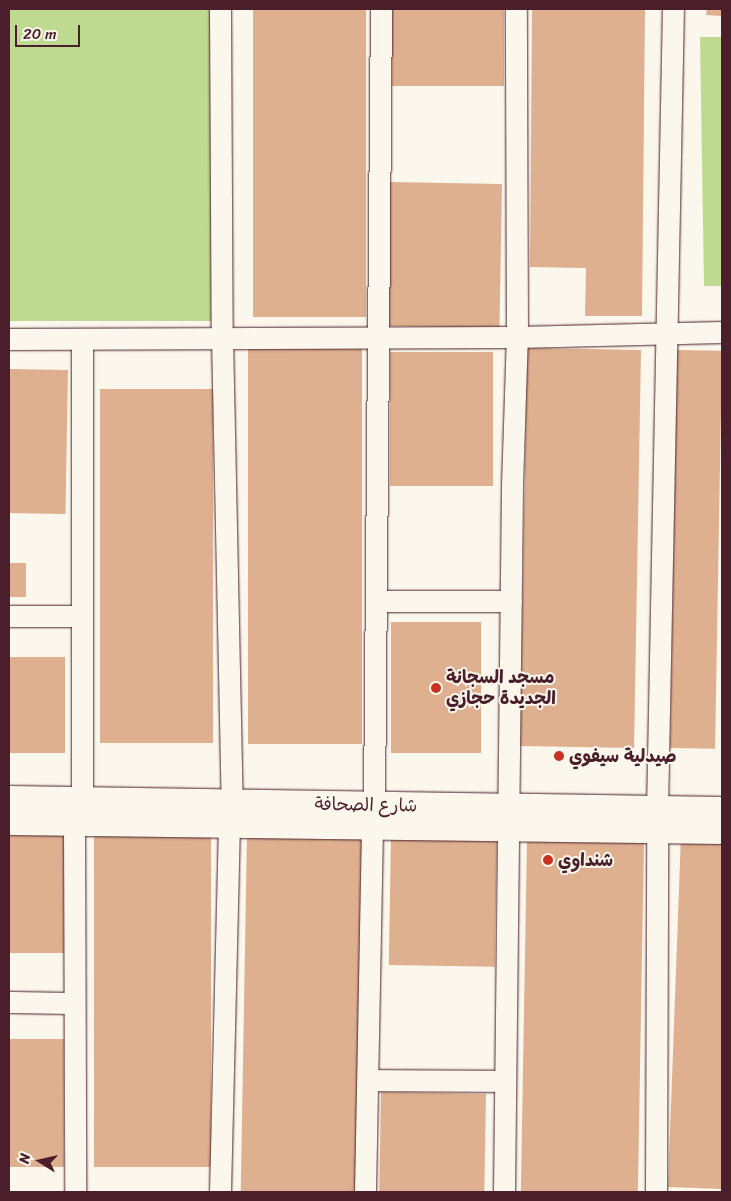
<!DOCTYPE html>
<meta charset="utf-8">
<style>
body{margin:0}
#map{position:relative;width:731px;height:1201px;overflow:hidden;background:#fbf7ec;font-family:Sriracha,"Playpen Sans Arabic",sans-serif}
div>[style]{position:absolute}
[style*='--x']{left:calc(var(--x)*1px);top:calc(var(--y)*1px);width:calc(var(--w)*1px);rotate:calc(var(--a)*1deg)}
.green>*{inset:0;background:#bed990;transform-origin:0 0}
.building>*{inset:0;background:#deb08f;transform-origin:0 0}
.roads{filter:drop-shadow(0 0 1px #4a1f2b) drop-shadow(0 0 1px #4a1f2b)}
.street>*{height:21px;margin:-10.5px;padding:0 10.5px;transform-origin:10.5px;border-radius:10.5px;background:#fbf7ec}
.secondary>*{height:28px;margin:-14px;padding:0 14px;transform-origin:14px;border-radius:14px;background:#fbf7ec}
.dots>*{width:14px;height:14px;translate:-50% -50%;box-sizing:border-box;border:2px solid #fbf7ec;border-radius:50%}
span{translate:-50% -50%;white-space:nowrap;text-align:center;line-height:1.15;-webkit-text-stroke:4px #fbf7ec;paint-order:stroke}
.poi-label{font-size:18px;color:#4a1f2b;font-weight:700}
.left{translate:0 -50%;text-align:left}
.street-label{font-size:18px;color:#4a1f2b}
.frame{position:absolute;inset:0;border:10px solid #4a1f2b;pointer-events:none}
.north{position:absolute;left:15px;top:1136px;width:50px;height:50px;-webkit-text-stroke:4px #fbf7ec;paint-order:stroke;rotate:280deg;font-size:14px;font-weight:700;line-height:20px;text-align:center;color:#4a1f2b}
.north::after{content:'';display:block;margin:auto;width:18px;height:22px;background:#4a1f2b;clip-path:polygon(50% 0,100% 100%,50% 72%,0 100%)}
.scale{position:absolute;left:15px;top:25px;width:65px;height:22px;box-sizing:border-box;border:2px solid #4a1f2b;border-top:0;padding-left:6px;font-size:15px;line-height:18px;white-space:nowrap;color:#4a1f2b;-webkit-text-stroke:4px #fbf7ec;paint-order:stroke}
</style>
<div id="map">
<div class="green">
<i style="left:9px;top:9px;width:202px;height:312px"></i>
<i style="clip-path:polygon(700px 37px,722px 37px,722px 286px,704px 286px)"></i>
</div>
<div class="building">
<i style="left:253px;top:9px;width:113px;height:308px"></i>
<i style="left:392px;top:9px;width:112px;height:77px"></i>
<i style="clip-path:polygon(532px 9px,645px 9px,642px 316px,585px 316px,586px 268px,530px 267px)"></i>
<i style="clip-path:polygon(707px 9px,722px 9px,722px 16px,706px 15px)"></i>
<i style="left:390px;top:182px;width:112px;height:144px;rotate:1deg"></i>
<i style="left:248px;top:346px;width:114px;height:398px"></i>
<i style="left:527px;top:348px;width:114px;height:398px;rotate:1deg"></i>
<i style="left:677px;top:350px;width:45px;height:398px;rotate:1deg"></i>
<i style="left:493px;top:352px;width:134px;height:103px;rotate:90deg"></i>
<i style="left:9px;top:369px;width:59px;height:144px;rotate:1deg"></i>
<i style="left:100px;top:389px;width:113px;height:354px"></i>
<i style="left:9px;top:563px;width:17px;height:34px"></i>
<i style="left:391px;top:622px;width:90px;height:131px"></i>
<i style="left:9px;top:657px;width:56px;height:96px"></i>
<i style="left:9px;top:825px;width:57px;height:128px"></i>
<i style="left:94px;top:825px;width:117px;height:342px"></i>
<i style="left:247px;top:833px;width:117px;height:359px;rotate:1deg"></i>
<i style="clip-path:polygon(681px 835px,722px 837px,722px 1189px,668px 1187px)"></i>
<i style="left:391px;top:837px;width:106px;height:128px;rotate:1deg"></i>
<i style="left:527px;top:839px;width:117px;height:353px;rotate:1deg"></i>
<i style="left:9px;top:1039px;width:55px;height:128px"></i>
<i style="left:381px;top:1092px;width:105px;height:100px;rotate:1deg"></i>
</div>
<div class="roads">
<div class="street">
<i style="--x:220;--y:9;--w:328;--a:89.7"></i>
<i style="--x:222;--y:337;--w:466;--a:88.8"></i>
<i style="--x:9;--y:339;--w:508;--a:-0.23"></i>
<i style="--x:517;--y:337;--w:205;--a:-1.4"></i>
<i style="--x:82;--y:339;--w:463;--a:90"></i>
<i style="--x:378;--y:601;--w:133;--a:0"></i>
<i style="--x:9;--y:616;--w:72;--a:0"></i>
<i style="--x:374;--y:804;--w:795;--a:-89.5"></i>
<i style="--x:657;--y:810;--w:801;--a:-88.86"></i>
<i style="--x:74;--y:821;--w:371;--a:89.8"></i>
<i style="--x:9;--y:1002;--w:65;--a:0.9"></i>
<i style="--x:368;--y:1080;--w:137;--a:0.4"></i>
<i style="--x:220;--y:1192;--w:368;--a:-88.6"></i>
<i style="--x:365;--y:1192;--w:366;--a:-88.9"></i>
<i style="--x:504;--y:1192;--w:707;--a:-89.35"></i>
<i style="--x:512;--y:485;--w:148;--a:-88.1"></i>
<i style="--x:517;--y:337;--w:328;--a:-90.2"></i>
<i style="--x:656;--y:1192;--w:363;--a:-89.8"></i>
</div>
<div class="secondary">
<i style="--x:9;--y:800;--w:713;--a:0.88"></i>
<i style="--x:9;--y:821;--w:713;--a:0.72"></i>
</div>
</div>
<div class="dots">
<i style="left:436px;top:688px;background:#c8321e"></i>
<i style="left:559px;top:756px;background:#c8321e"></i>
<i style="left:548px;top:860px;background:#c8321e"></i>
</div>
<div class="poi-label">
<span class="left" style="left:446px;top:688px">مسجد السجانة<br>الجديدة حجازي</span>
<span class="left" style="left:569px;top:756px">صيدلية سيفوي</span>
<span class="left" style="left:558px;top:860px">شنداوي</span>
</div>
<div class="street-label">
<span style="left:366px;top:805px;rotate:1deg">شارع الصحافة</span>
</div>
<div class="frame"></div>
<div class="north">N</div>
<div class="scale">20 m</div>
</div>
